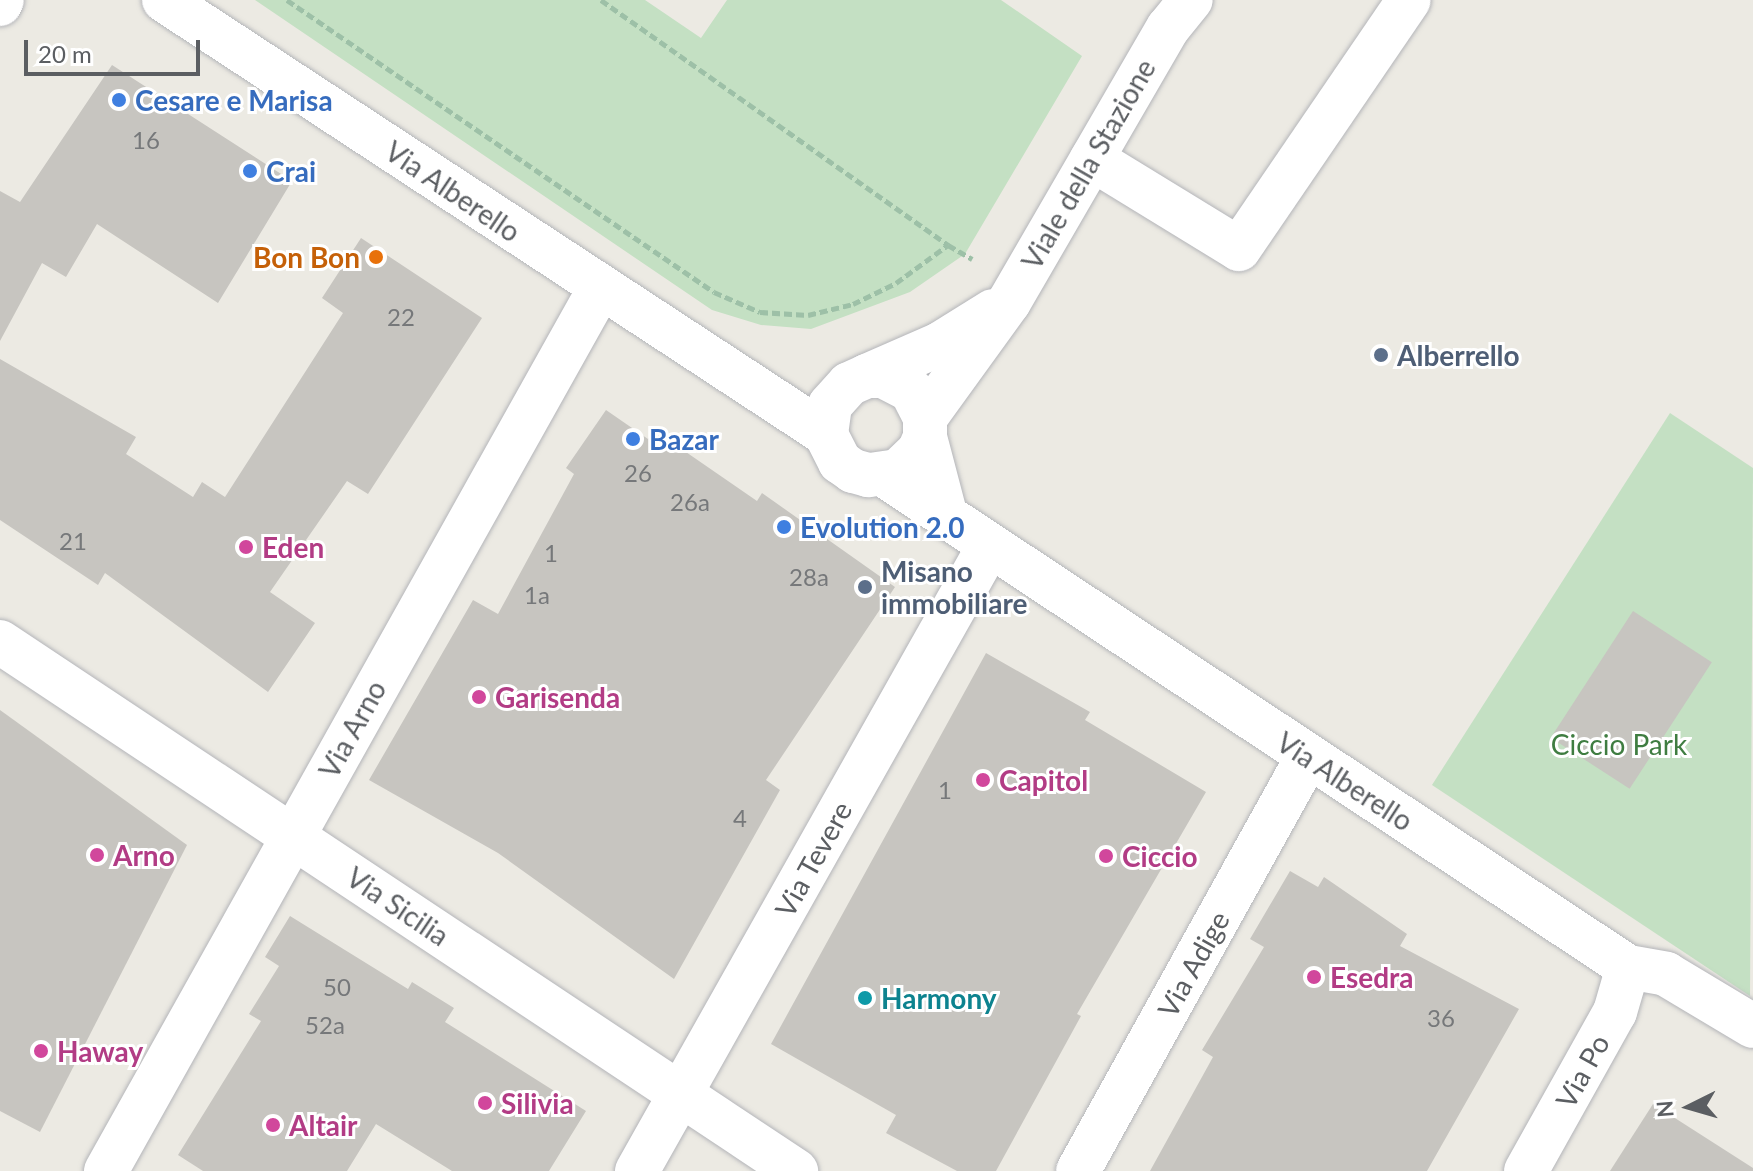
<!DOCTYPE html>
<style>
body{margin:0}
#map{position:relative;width:1753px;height:1171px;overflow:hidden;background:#eceae3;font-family:Lato,sans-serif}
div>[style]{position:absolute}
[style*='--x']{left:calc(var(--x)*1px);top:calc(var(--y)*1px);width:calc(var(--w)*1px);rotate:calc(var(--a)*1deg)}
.green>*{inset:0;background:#c4e0c3}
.building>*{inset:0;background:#c7c5c0;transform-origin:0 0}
.path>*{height:5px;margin-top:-2.5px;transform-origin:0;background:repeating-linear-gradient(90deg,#9dc0a7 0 8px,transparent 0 12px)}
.roads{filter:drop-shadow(0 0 2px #b4b5b9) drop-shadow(0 0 2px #b4b5b9)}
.minor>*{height:44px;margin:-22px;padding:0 22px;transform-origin:22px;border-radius:22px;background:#fff}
.dots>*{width:22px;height:22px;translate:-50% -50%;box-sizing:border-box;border:4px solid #fff;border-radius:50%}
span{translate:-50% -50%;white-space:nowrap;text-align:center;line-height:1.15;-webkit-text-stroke:6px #fff;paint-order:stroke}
.number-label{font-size:24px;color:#76787a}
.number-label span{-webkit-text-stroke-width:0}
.shop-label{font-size:28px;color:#366cbe;font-weight:700}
.left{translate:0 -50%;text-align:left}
.street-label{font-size:28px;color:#5b5e62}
.food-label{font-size:28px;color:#c56008;font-weight:700}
.right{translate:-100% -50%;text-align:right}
.service-label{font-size:28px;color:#4e5e75;font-weight:700}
.hotel-label{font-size:28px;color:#b23c85;font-weight:700}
.park-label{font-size:28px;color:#3f7d41}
.culture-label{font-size:28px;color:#0d838f;font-weight:700}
.north{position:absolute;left:1649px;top:1067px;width:80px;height:80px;-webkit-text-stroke:6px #fff;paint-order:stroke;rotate:265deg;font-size:22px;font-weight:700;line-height:32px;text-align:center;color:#5b5e62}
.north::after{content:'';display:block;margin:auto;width:28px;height:36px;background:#5b5e62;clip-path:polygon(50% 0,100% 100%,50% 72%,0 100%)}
.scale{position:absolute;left:24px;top:40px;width:176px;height:36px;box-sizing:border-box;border:4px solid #5b5e62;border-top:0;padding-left:10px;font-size:24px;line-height:28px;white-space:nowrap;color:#5b5e62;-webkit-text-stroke:6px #fff;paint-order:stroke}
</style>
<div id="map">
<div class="green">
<i style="clip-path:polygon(255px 0,645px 0,701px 38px,727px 0,1001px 0,1082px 56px,965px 254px,910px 292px,811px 329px,761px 325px,712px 310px)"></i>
<i style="clip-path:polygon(1670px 413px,1753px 468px,1750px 996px,1432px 785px)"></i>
</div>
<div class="building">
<i style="clip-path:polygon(112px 65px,292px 181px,218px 303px,97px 224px,66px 277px,42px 263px,0 341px,0 191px,20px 202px)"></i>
<i style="clip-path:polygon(361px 238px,482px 318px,368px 494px,347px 481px,270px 592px,315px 623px,268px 692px,105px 573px,98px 585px,0 520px,0 359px,136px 437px,126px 454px,193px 497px,202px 482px,225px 497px,343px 313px,322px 298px)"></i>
<i style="clip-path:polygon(606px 410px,648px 439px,654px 430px,757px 501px,762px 493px,895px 587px,766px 780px,780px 790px,674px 979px,498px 853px,369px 780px,473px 600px,498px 614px,574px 474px,566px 468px)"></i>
<i style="left:1633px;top:611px;width:94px;height:151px;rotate:33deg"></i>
<i style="clip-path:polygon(986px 653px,1090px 712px,1085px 720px,1206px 792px,1077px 1014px,1081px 1016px,996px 1171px,957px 1171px,886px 1133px,896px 1115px,771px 1044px)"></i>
<i style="clip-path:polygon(0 710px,187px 845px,40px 1132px,0 1111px)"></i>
<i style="clip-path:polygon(1290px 871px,1318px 887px,1324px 877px,1407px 934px,1400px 946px,1519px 1009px,1427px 1171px,1150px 1171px,1213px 1057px,1202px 1050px,1264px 947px,1250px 939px)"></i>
<i style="clip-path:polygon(290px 916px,408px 989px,412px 982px,454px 1008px,445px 1022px,586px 1111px,549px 1171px,452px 1171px,376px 1124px,347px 1171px,203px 1171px,178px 1155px,261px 1021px,249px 1014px,279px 966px,265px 957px)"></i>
<i style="clip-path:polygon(1653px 1104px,1753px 1168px,1753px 1171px,1610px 1171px)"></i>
</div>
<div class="path">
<i style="--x:287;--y:0;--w:517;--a:34.37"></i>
<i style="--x:714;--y:292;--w:50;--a:23.5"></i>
<i style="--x:760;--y:312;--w:48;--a:3.6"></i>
<i style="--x:808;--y:315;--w:46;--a:-13.7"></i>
<i style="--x:853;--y:304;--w:48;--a:-26"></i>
<i style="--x:896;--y:283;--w:64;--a:-36.2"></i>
<i style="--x:948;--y:245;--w:28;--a:30"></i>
<i style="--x:601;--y:0;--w:425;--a:35.2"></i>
</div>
<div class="roads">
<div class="minor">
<i style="--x:164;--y:0;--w:792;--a:33.25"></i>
<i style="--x:0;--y:4;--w:4;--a:-63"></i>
<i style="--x:1092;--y:159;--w:172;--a:31.5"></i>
<i style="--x:1239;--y:249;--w:301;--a:-55.7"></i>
<i style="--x:867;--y:376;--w:80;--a:-23.7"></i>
<i style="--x:940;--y:344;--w:62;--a:-31.9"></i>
<i style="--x:925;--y:418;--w:143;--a:-54.1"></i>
<i style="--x:1009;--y:302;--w:317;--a:-59.9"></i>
<i style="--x:1168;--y:28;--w:36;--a:-51"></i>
<i style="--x:925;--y:437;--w:15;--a:113"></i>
<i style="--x:919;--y:451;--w:29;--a:136"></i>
<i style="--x:898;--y:471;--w:30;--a:172"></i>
<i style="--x:868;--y:475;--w:16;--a:-165"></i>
<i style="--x:853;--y:471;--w:16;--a:-145"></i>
<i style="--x:840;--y:462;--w:31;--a:-117"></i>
<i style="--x:826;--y:434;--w:29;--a:-82"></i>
<i style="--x:830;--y:405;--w:28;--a:-48"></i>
<i style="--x:849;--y:384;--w:20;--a:-24"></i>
<i style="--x:867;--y:376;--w:16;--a:0"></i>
<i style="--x:883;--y:376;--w:31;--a:27"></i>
<i style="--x:911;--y:390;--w:31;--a:63"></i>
<i style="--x:925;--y:418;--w:19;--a:90"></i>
<i style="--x:925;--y:437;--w:83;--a:75.3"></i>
<i style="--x:884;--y:475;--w:892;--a:33.48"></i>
<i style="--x:1628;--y:967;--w:39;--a:10"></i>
<i style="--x:1666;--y:974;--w:101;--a:30.9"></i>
<i style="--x:0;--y:642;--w:956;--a:33.61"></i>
<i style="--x:106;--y:1171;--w:1012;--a:-60.77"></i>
<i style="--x:637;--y:1171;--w:717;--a:-60.61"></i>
<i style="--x:1078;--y:1171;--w:474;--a:-61"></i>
<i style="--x:1526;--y:1171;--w:182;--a:-60.8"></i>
<i style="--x:1615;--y:1012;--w:47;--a:-73.9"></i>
</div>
</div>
<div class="dots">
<i style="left:119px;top:100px;background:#3f7fe0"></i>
<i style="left:250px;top:171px;background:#3f7fe0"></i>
<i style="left:376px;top:257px;background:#e8710a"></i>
<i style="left:1381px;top:355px;background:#5c6f8a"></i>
<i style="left:633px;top:439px;background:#3f7fe0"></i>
<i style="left:784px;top:527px;background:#3f7fe0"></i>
<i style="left:246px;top:547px;background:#d1479c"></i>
<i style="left:865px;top:587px;background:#5c6f8a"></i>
<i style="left:479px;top:697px;background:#d1479c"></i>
<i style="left:983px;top:780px;background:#d1479c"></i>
<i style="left:97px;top:855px;background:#d1479c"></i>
<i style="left:1106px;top:856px;background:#d1479c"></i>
<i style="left:1314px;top:977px;background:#d1479c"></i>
<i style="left:865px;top:998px;background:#0f9aa8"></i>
<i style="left:41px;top:1051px;background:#d1479c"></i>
<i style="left:485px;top:1103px;background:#d1479c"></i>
<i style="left:273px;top:1125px;background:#d1479c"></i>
</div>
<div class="number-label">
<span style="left:146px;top:140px">16</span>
<span style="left:401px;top:317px">22</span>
<span style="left:638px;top:473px">26</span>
<span style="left:690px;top:502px">26a</span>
<span style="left:73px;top:541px">21</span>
<span style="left:551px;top:553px">1</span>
<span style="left:809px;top:577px">28a</span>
<span style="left:537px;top:595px">1a</span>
<span style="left:945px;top:790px">1</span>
<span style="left:740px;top:818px">4</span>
<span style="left:337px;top:987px">50</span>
<span style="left:1441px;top:1018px">36</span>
<span style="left:325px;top:1025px">52a</span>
</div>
<div class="shop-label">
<span class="left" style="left:135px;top:100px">Cesare e Marisa</span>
<span class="left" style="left:266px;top:171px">Crai</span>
<span class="left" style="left:649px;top:439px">Bazar</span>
<span class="left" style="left:800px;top:527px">Evolution 2.0</span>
</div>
<div class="street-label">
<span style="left:1088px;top:164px;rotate:-60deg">Viale della Stazione</span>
<span style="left:453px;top:191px;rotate:34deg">Via Alberello</span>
<span style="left:352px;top:729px;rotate:-61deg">Via Arno</span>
<span style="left:1345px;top:781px;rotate:33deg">Via Alberello</span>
<span style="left:813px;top:859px;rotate:-61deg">Via Tevere</span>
<span style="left:398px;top:906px;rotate:34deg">Via Sicilia</span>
<span style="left:1193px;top:964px;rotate:-61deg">Via Adige</span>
<span style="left:1582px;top:1071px;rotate:-61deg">Via Po</span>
</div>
<div class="food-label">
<span class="right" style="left:360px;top:257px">Bon Bon</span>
</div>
<div class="service-label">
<span class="left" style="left:1397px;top:355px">Alberrello</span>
<span class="left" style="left:881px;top:587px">Misano<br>immobiliare</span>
</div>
<div class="hotel-label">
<span class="left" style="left:262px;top:547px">Eden</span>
<span class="left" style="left:495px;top:697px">Garisenda</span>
<span class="left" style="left:999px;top:780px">Capitol</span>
<span class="left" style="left:113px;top:855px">Arno</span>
<span class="left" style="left:1122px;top:856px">Ciccio</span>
<span class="left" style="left:1330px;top:977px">Esedra</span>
<span class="left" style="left:57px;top:1051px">Haway</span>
<span class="left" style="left:501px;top:1103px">Silivia</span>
<span class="left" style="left:289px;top:1125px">Altair</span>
</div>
<div class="park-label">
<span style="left:1619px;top:744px">Ciccio Park</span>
</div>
<div class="culture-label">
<span class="left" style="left:881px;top:998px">Harmony</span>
</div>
<div class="north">N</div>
<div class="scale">20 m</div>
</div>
